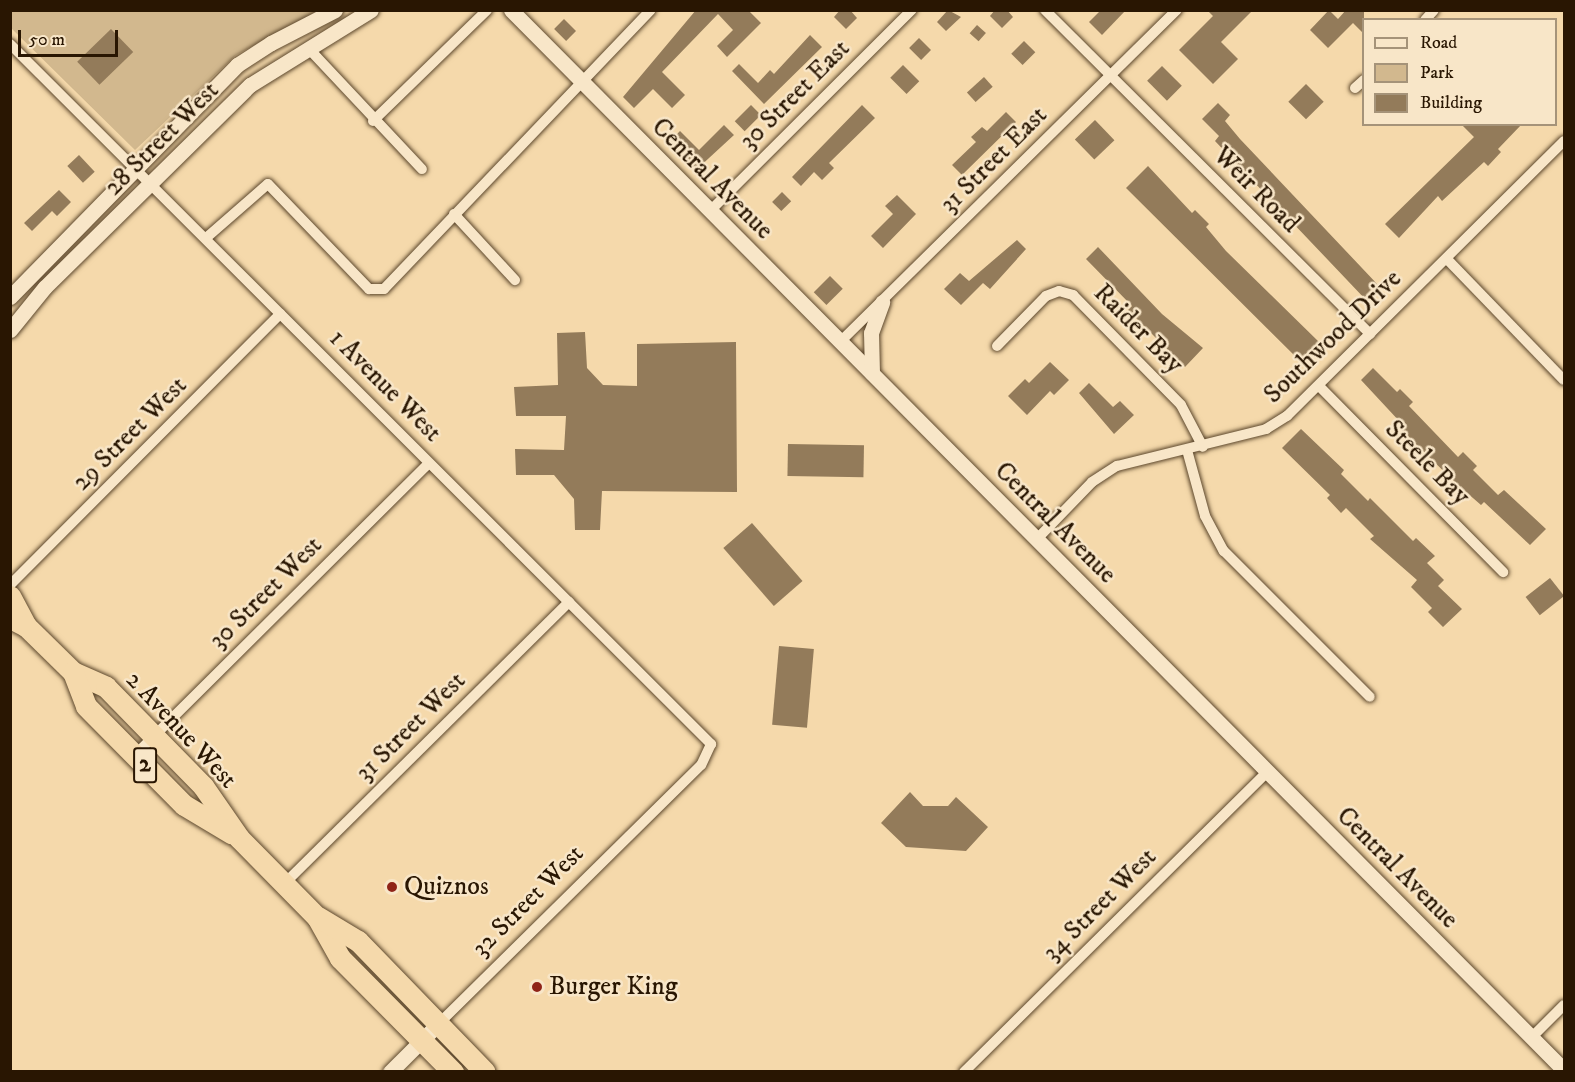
<!DOCTYPE html>
<style>
body{margin:0}
#map{position:relative;width:1575px;height:1082px;overflow:hidden;background:#f5d9ab;font-family:"IM FELL DW Pica",serif}
div>[style]{position:absolute}
[style*='--x']{left:calc(var(--x)*1px);top:calc(var(--y)*1px);width:calc(var(--w)*1px);rotate:calc(var(--a)*1deg)}
.green>*{inset:0;background:#d2b88e}
.building>*{inset:0;background:#937b5a;transform-origin:0 0}
.roads{filter:drop-shadow(0 0 2px #5c472c) drop-shadow(0 0 2px #5c472c)}
.street>*{height:10px;margin:-5px;padding:0 5px;transform-origin:5px;border-radius:5px;background:#f8e6c8}
.secondary>*{height:15px;margin:-7.5px;padding:0 7.5px;transform-origin:7.5px;border-radius:7.5px;background:#f8e6c8}
.highway>*{height:21px;margin:-10.5px;padding:0 10.5px;transform-origin:10.5px;border-radius:10.5px;background:#f5d9ab}
.dots>*{width:16px;height:16px;translate:-50% -50%;box-sizing:border-box;border:3px solid #f8e6c8;border-radius:50%}
span{translate:-50% -50%;white-space:nowrap;text-align:center;line-height:1.15;-webkit-text-stroke:5px #f8e6c8;paint-order:stroke}
.shield-label span{padding:2px 4px;background:#f8e6c8;border:2px solid;border-radius:4px;-webkit-text-stroke-width:0}
.shield-label{font-size:24px;color:#291602;font-weight:700}
.street-label{font-size:26px;color:#291602}
.poi-label{font-size:26px;color:#291602}
.left{translate:0 -50%;text-align:left}
.frame{position:absolute;inset:0;border:12px solid #291602;pointer-events:none}
.legend{position:absolute;left:1362px;top:18px;width:195px;height:108px;box-sizing:border-box;background:#f8e6c8;border:2px solid #a59379;margin:0;padding:8px 10px;list-style:none;font-size:18px;color:#291602}
.legend li{display:flex;align-items:center;gap:12px;height:30px}
.legend b{width:30px;border:2px solid #a59379}
.scale{position:absolute;left:18px;top:30px;width:100px;height:27px;box-sizing:border-box;border:3px solid #291602;border-top:0;padding-left:8px;font-size:18px;line-height:21px;white-space:nowrap;color:#291602;-webkit-text-stroke:4px #f8e6c8;paint-order:stroke}
</style>
<div id="map">
<div class="green">
<i style="clip-path:polygon(10px 11px,317px 11px,236px 55px,135px 150px,11px 28px)"></i>
</div>
<div class="building">
<i style="clip-path:polygon(696px 10px,748px 10px,761px 23px,727px 57px,717px 46px,733px 30px,718px 14px,662px 72px,685px 95px,672px 108px,653px 89px,634px 108px,623px 97px)"></i>
<i style="clip-path:polygon(840px 10px,850px 10px,857px 18px,846px 29px,834px 17px)"></i>
<i style="clip-path:polygon(948px 10px,961px 17px,946px 31px,937px 22px)"></i>
<i style="clip-path:polygon(995px 10px,1007px 10px,1013px 17px,1002px 28px,990px 16px)"></i>
<i style="clip-path:polygon(1101px 10px,1126px 10px,1102px 35px,1089px 22px)"></i>
<i style="clip-path:polygon(1207px 10px,1253px 10px,1221px 42px,1238px 59px,1213px 84px,1179px 50px,1213px 16px)"></i>
<i style="clip-path:polygon(1329px 10px,1338px 19px,1346px 10px,1364px 10px,1364px 34px,1353px 23px,1328px 48px,1310px 30px)"></i>
<i style="left:564px;top:19px;width:17px;height:14px;rotate:45deg"></i>
<i style="left:977px;top:25px;width:12px;height:11px;rotate:42deg"></i>
<i style="left:111px;top:29px;width:32px;height:47px;rotate:46deg"></i>
<i style="clip-path:polygon(810px 35px,822px 47px,764px 104px,732px 71px,739px 64px,758px 83px,770px 70px,774px 74px)"></i>
<i style="left:919px;top:38px;width:17px;height:14px;rotate:45deg"></i>
<i style="left:1024px;top:41px;width:16px;height:18px;rotate:45deg"></i>
<i style="left:903px;top:65px;width:23px;height:18px;rotate:45deg"></i>
<i style="left:1162px;top:66px;width:28px;height:21px;rotate:45deg"></i>
<i style="left:984px;top:77px;width:13px;height:23px;rotate:48deg"></i>
<i style="left:1306px;top:84px;width:25px;height:25px;rotate:45deg"></i>
<i style="clip-path:polygon(1218px 103px,1230px 115px,1225px 121px,1240px 139px,1379px 286px,1366px 300px,1215px 141px,1219px 136px,1202px 119px)"></i>
<i style="left:751px;top:105px;width:14px;height:23px;rotate:45deg"></i>
<i style="clip-path:polygon(862px 105px,875px 118px,829px 163px,834px 168px,822px 180px,814px 172px,801px 186px,792px 177px)"></i>
<i style="clip-path:polygon(1006px 112px,1016px 122px,962px 175px,952px 165px,976px 142px,971px 137px,982px 127px,987px 131px)"></i>
<i style="left:1095px;top:120px;width:28px;height:28px;rotate:46deg"></i>
<i style="clip-path:polygon(1461px 124px,1522px 124px,1498px 149px,1501px 152px,1488px 166px,1484px 162px,1442px 201px,1438px 196px,1399px 238px,1385px 224px,1474px 137px)"></i>
<i style="clip-path:polygon(724px 125px,734px 135px,696px 170px,669px 142px,680px 131px,699px 150px)"></i>
<i style="left:79px;top:155px;width:23px;height:16px;rotate:47deg"></i>
<i style="clip-path:polygon(1148px 166px,1192px 213px,1195px 210px,1209px 224px,1206px 227px,1226px 251px,1319px 342px,1300px 361px,1126px 188px)"></i>
<i style="clip-path:polygon(59px 190px,71px 202px,57px 216px,52px 211px,32px 231px,24px 223px)"></i>
<i style="left:782px;top:192px;width:13px;height:14px;rotate:45deg"></i>
<i style="clip-path:polygon(897px 195px,916px 214px,883px 248px,871px 236px,893px 214px,885px 206px)"></i>
<i style="clip-path:polygon(1017px 240px,1026px 249px,990px 289px,983px 283px,961px 305px,944px 289px,960px 273px,969px 281px)"></i>
<i style="clip-path:polygon(1098px 247px,1162px 314px,1203px 348px,1185px 367px,1128px 310px,1132px 306px,1086px 259px)"></i>
<i style="left:830px;top:276px;width:18px;height:23px;rotate:45deg"></i>
<i style="clip-path:polygon(585px 332px,587px 368px,603px 385px,637px 386px,637px 344px,736px 342px,737px 492px,602px 491px,600px 530px,575px 530px,574px 499px,554px 475px,516px 475px,515px 449px,564px 450px,566px 416px,516px 416px,514px 387px,558px 385px,557px 333px)"></i>
<i style="clip-path:polygon(1050px 362px,1069px 380px,1054px 395px,1050px 391px,1027px 415px,1008px 396px,1025px 379px,1029px 383px)"></i>
<i style="clip-path:polygon(1373px 368px,1397px 392px,1400px 389px,1413px 402px,1409px 406px,1458px 457px,1463px 452px,1477px 466px,1473px 470px,1498px 495px,1504px 490px,1546px 529px,1530px 545px,1484px 502px,1481px 505px,1458px 485px,1397px 426px,1401px 423px,1361px 380px)"></i>
<i style="clip-path:polygon(1089px 383px,1113px 407px,1120px 401px,1134px 415px,1114px 434px,1079px 393px)"></i>
<i style="clip-path:polygon(1301px 429px,1344px 470px,1341px 474px,1368px 501px,1370px 498px,1413px 541px,1416px 538px,1435px 556px,1427px 563px,1444px 580px,1438px 586px,1462px 609px,1443px 627px,1428px 612px,1432px 608px,1411px 587px,1417px 580px,1370px 539px,1374px 536px,1346px 508px,1341px 513px,1327px 498px,1330px 495px,1282px 448px)"></i>
<i style="left:788px;top:444px;width:76px;height:32px;rotate:1deg"></i>
<i style="left:752px;top:523px;width:77px;height:38px;rotate:49deg"></i>
<i style="left:1550px;top:578px;width:23px;height:31px;rotate:52deg"></i>
<i style="left:779px;top:646px;width:35px;height:79px;rotate:5deg"></i>
<i style="clip-path:polygon(910px 792px,923px 806px,948px 806px,956px 797px,988px 827px,966px 851px,906px 847px,881px 823px)"></i>
</div>
<div class="roads">
<div class="street">
<i style="--x:1045;--y:10;--w:459;--a:44.9"></i>
<i style="--x:1425;--y:20;--w:13;--a:-48"></i>
<i style="--x:10;--y:44;--w:991;--a:44.96"></i>
<i style="--x:711;--y:744;--w:23;--a:115"></i>
<i style="--x:701;--y:765;--w:366;--a:135.4"></i>
<i style="--x:311;--y:51;--w:162;--a:46.8"></i>
<i style="--x:1355;--y:88;--w:12;--a:-42"></i>
<i style="--x:373;--y:121;--w:159;--a:-44.2"></i>
<i style="--x:710;--y:211;--w:285;--a:-44.9"></i>
<i style="--x:454;--y:214;--w:90;--a:47.3"></i>
<i style="--x:206;--y:238;--w:82;--a:-41.1"></i>
<i style="--x:268;--y:184;--w:146;--a:46.1"></i>
<i style="--x:369;--y:289;--w:15;--a:0"></i>
<i style="--x:384;--y:289;--w:386;--a:-46.3"></i>
<i style="--x:1447;--y:259;--w:168;--a:46"></i>
<i style="--x:840;--y:342;--w:473;--a:-44.6"></i>
<i style="--x:997;--y:346;--w:70;--a:-45.6"></i>
<i style="--x:1046;--y:296;--w:14;--a:-21"></i>
<i style="--x:1059;--y:291;--w:15;--a:16"></i>
<i style="--x:1073;--y:295;--w:154;--a:45.5"></i>
<i style="--x:1181;--y:405;--w:47;--a:62.4"></i>
<i style="--x:1319;--y:386;--w:262;--a:45.3"></i>
<i style="--x:1187;--y:450;--w:68;--a:74.7"></i>
<i style="--x:1205;--y:516;--w:40;--a:62"></i>
<i style="--x:1224;--y:551;--w:206;--a:45"></i>
<i style="--x:1037;--y:539;--w:79;--a:-46"></i>
<i style="--x:1092;--y:482;--w:30;--a:-33"></i>
<i style="--x:1117;--y:466;--w:154;--a:-13.9"></i>
<i style="--x:1266;--y:429;--w:25;--a:-32"></i>
<i style="--x:1287;--y:416;--w:390;--a:-44.8"></i>
<i style="--x:10;--y:585;--w:383;--a:-45.1"></i>
<i style="--x:135;--y:755;--w:414;--a:-44.8"></i>
<i style="--x:284;--y:884;--w:401;--a:-44.7"></i>
<i style="--x:1532;--y:1037;--w:45;--a:-45"></i>
<i style="--x:964;--y:1072;--w:428;--a:-44.7"></i>
</div>
<div class="secondary">
<i style="--x:511;--y:10;--w:1494;--a:45.19"></i>
<i style="--x:10;--y:297;--w:325;--a:-45.6"></i>
<i style="--x:237;--y:65;--w:40;--a:-32.9"></i>
<i style="--x:271;--y:43;--w:72;--a:-27.3"></i>
<i style="--x:10;--y:330;--w:55;--a:-50.9"></i>
<i style="--x:45;--y:287;--w:288;--a:-44.6"></i>
<i style="--x:250;--y:85;--w:142;--a:-31.8"></i>
<i style="--x:872;--y:373;--w:40;--a:-91.4"></i>
<i style="--x:871;--y:333;--w:33;--a:-70"></i>
<i style="--x:390;--y:1072;--w:71;--a:-45"></i>
</div>
<div class="highway">
<i style="--x:10;--y:596;--w:34;--a:62"></i>
<i style="--x:10;--y:618;--w:18;--a:27"></i>
<i style="--x:26;--y:626;--w:66;--a:44.4"></i>
<i style="--x:73;--y:672;--w:36;--a:24"></i>
<i style="--x:106;--y:687;--w:69;--a:45.6"></i>
<i style="--x:154;--y:736;--w:70;--a:45.6"></i>
<i style="--x:203;--y:786;--w:63;--a:55.3"></i>
<i style="--x:239;--y:838;--w:111;--a:45.4"></i>
<i style="--x:317;--y:917;--w:47;--a:60.7"></i>
<i style="--x:340;--y:958;--w:161;--a:45.3"></i>
<i style="--x:73;--y:672;--w:36;--a:69"></i>
<i style="--x:86;--y:706;--w:139;--a:45.3"></i>
<i style="--x:184;--y:805;--w:55;--a:30.8"></i>
<i style="--x:318;--y:917;--w:47;--a:31"></i>
<i style="--x:358;--y:941;--w:182;--a:45.9"></i>
</div>
</div>
<div class="dots">
<i style="left:392px;top:887px;background:#8f2418"></i>
<i style="left:537px;top:987px;background:#8f2418"></i>
</div>
<div class="shield-label">
<span style="left:145px;top:765px">2</span>
</div>
<div class="street-label">
<span style="left:795px;top:95px;rotate:-45deg">30 Street East</span>
<span style="left:162px;top:139px;rotate:-45deg">28 Street West</span>
<span style="left:994px;top:160px;rotate:-45deg">31 Street East</span>
<span style="left:712px;top:179px;rotate:45deg">Central Avenue</span>
<span style="left:1256px;top:190px;rotate:45deg">Weir Road</span>
<span style="left:1138px;top:329px;rotate:45deg">Raider Bay</span>
<span style="left:1333px;top:337px;rotate:-44deg">Southwood Drive</span>
<span style="left:385px;top:386px;rotate:45deg">1 Avenue West</span>
<span style="left:130px;top:434px;rotate:-45deg">29 Street West</span>
<span style="left:1427px;top:463px;rotate:45deg">Steele Bay</span>
<span style="left:1055px;top:523px;rotate:45deg">Central Avenue</span>
<span style="left:266px;top:593px;rotate:-45deg">30 Street West</span>
<span style="left:411px;top:727px;rotate:-45deg">31 Street West</span>
<span style="left:181px;top:730px;rotate:47deg">2 Avenue West</span>
<span style="left:1397px;top:868px;rotate:45deg">Central Avenue</span>
<span style="left:528px;top:901px;rotate:-45deg">32 Street West</span>
<span style="left:1100px;top:905px;rotate:-45deg">34 Street West</span>
</div>
<div class="poi-label">
<span class="left" style="left:404px;top:887px">Quiznos</span>
<span class="left" style="left:549px;top:987px">Burger King</span>
</div>
<div class="frame"></div>
<ul class="legend">
<li><b style="height:8px;background:#f8e6c8"></b>Road</li>
<li><b style="height:16px;background:#d2b88e"></b>Park</li>
<li><b style="height:16px;background:#937b5a"></b>Building</li>
</ul>
<div class="scale">50 m</div>
</div>
